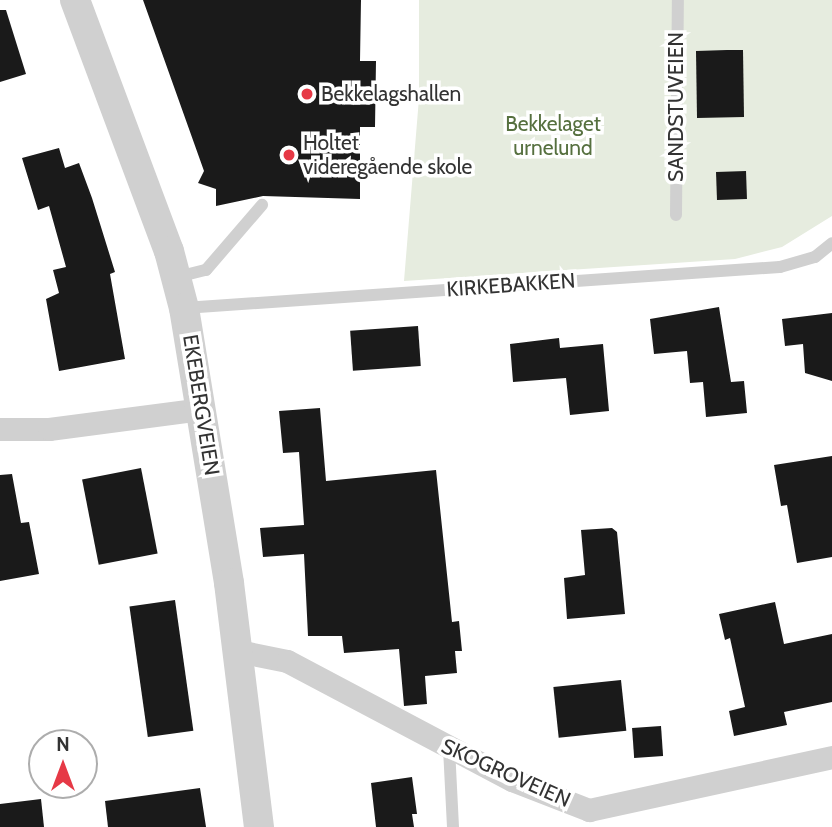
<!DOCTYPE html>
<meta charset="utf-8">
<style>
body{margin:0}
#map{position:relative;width:832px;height:827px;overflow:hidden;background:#fff;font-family:Cabin,sans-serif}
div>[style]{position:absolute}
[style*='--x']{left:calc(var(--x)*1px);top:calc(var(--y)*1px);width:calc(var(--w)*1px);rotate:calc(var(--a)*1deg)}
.green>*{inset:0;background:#e6ecdf}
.building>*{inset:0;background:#1a1a1a;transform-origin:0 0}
.service>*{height:12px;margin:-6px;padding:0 6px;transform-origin:6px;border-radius:6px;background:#d0d0d0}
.minor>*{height:23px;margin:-11.5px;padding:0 11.5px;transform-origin:11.5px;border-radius:11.5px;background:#d0d0d0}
.tertiary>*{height:30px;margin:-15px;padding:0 15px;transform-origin:15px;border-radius:15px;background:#d0d0d0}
.dots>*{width:19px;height:19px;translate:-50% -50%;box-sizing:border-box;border:4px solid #fff;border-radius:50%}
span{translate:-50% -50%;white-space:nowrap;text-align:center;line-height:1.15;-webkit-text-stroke:7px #fff;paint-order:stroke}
.poi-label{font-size:21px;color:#333}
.left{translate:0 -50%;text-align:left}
.street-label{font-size:21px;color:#333}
.park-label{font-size:21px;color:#56703f}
.north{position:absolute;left:28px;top:729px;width:70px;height:70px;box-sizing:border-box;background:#fff;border:2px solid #adadad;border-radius:50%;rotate:0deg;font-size:19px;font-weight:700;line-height:28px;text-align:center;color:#333}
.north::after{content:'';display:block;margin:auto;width:24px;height:32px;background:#e63946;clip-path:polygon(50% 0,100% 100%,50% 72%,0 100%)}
</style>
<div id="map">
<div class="green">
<i style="clip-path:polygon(419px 0,832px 0,832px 216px,782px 247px,735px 259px,404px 281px,419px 98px)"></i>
</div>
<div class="building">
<i style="clip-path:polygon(143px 0,361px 0,360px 61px,376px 61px,375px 127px,360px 127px,360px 199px,263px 196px,216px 206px,216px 189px,198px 183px,204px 171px)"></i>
<i style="clip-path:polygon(0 10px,6px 10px,26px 74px,0 82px)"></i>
<i style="clip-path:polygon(727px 50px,743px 50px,744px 117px,697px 118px,696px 51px)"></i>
<i style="clip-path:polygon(59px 148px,65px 168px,79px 163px,92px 198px,115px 272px,110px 274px,125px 359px,59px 371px,46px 299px,59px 293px,53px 270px,66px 267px,49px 206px,38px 210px,22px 158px)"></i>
<i style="left:746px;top:171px;width:28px;height:30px;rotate:88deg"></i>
<i style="clip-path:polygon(719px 307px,731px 382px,744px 381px,747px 413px,706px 417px,703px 382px,690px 383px,687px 351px,654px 354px,650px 319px)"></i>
<i style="clip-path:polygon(832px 313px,832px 381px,805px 373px,803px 344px,785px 346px,782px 319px)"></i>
<i style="left:418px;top:326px;width:40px;height:68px;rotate:86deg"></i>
<i style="clip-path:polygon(559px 338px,560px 348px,603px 344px,609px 411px,570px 415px,566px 378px,513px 382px,510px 344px)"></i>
<i style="clip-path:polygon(320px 408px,326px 481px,436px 470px,452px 622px,459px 621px,462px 651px,455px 651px,457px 673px,425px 676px,427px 704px,404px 706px,399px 649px,344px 653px,342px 636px,308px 636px,304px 554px,263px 557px,260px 528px,304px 525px,299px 452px,283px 453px,279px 411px)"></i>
<i style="clip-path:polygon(832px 456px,832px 557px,797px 563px,787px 505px,781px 506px,774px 465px)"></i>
<i style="left:141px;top:468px;width:87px;height:60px;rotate:79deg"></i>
<i style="clip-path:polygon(12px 474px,21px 523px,29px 522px,39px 574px,0 581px,0 475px)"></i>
<i style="clip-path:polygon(612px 528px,617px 532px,625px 614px,567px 619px,564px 578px,585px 575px,581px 530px)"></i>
<i style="left:175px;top:600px;width:132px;height:46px;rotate:82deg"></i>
<i style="clip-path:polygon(775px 602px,784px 644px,832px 634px,832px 702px,784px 712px,787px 725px,734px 736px,729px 711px,745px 707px,730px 638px,725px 640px,719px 614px)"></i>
<i style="left:621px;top:680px;width:51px;height:68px;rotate:84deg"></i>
<i style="left:661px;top:726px;width:30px;height:29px;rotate:86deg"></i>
<i style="clip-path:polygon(412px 777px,417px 814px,412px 814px,414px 827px,376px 827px,371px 783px)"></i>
<i style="clip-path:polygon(200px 788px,206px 827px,108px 827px,105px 801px)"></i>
<i style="clip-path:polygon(41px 799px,44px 827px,0 827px,0 804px)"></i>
</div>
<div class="service">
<i style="--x:676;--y:215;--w:215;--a:-89.5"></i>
<i style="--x:177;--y:277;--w:30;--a:-14"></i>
<i style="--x:206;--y:270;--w:86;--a:-49.3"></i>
<i style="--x:184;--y:308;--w:597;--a:-3.94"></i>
<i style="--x:780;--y:267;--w:36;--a:-16"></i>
<i style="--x:815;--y:257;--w:22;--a:-39"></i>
<i style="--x:449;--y:748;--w:79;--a:87.1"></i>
</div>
<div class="minor">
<i style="--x:0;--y:429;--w:49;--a:0"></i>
<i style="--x:49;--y:429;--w:153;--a:-7.5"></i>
<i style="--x:238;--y:651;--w:50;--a:11.5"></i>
<i style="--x:287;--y:661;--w:255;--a:27.9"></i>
<i style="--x:512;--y:780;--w:83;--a:21.3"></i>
<i style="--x:589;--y:810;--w:249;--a:-12.3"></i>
</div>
<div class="tertiary">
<i style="--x:75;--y:0;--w:268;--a:69.5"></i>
<i style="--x:169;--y:251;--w:59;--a:75.3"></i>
<i style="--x:184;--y:308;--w:279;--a:80.7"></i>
<i style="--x:229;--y:583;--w:246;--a:83"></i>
</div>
<div class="dots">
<i style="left:307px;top:94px;background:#e63946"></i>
<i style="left:289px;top:155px;background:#e63946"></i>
</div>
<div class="poi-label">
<span class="left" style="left:321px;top:94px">Bekkelagshallen</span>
<span class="left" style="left:303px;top:155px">Holtet<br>videregående skole</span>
</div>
<div class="street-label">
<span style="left:676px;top:107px;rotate:-90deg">SANDSTUVEIEN</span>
<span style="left:511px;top:285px;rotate:-4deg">KIRKEBAKKEN</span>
<span style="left:201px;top:405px;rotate:81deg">EKEBERGVEIEN</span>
<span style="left:506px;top:773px;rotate:24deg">SKOGROVEIEN</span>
</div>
<div class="park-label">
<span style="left:553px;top:136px">Bekkelaget<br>urnelund</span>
</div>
<div class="north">N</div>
</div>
